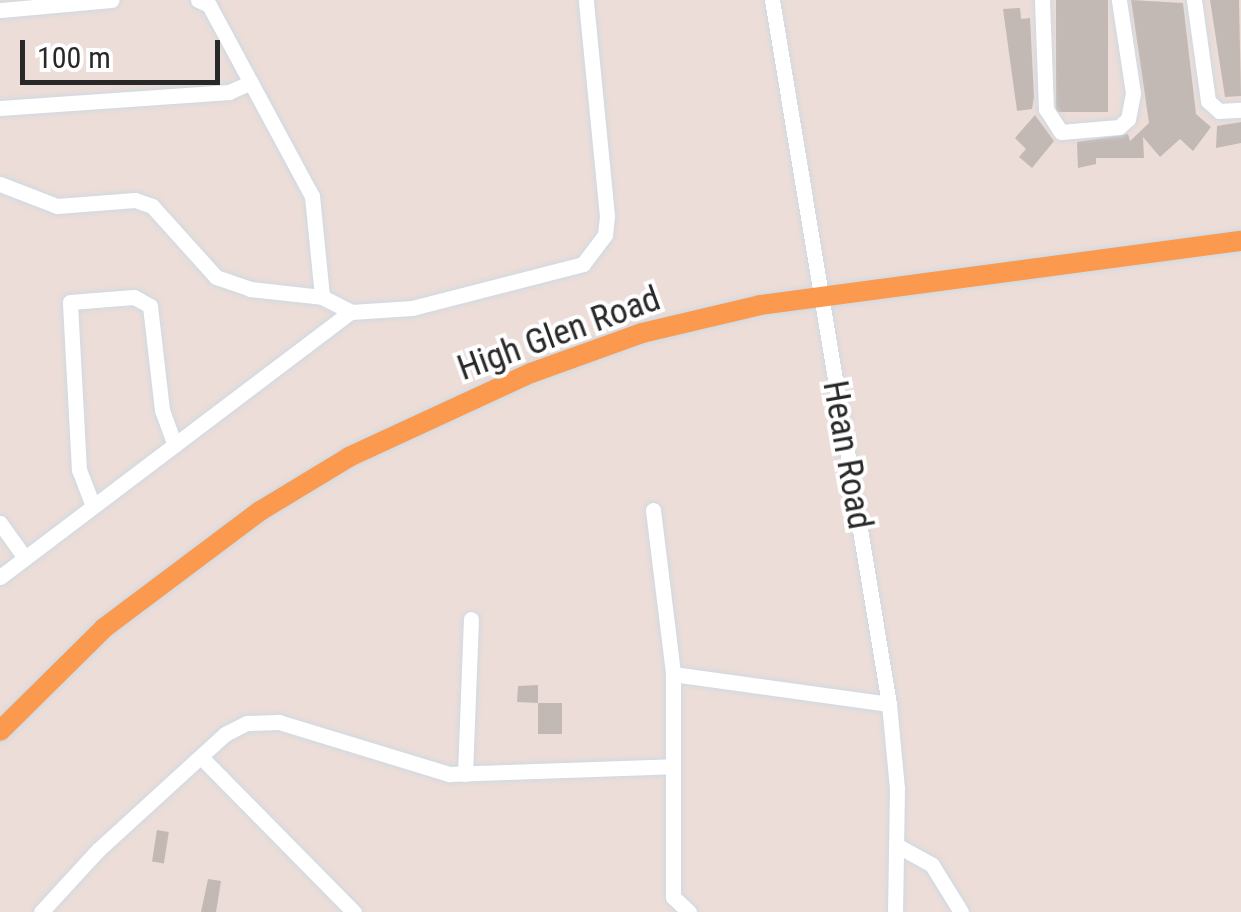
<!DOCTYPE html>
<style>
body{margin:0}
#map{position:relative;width:1241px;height:912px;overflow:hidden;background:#ecddd8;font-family:"Roboto Condensed",sans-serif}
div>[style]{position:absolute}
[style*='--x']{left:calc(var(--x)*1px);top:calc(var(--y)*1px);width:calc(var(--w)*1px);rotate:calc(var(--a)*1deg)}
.building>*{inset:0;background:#c3b9b4;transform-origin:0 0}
.roads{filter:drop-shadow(0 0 2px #cdd9e3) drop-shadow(0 0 2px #cdd9e3)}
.minor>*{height:15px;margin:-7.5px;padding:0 7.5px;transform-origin:7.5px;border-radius:7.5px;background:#fff}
.major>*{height:20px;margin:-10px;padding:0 10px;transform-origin:10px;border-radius:10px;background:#fb994e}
span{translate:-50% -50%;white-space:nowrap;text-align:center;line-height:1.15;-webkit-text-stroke:8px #fff;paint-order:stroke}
.street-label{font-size:35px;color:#282828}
.scale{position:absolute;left:20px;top:40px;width:200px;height:45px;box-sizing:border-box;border:5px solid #282828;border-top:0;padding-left:12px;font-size:30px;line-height:35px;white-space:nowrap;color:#282828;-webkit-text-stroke:8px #fff;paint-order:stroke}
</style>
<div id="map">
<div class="building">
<i style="left:1056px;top:0;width:52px;height:112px"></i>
<i style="clip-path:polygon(1131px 0,1183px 3px,1196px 114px,1211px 127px,1193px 151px,1180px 139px,1160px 157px,1143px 137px,1144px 158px,1096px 158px,1096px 164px,1078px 168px,1077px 142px,1128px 134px,1130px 141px,1149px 123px)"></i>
<i style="clip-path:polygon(1210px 0,1239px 0,1241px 96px,1225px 97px)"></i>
<i style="clip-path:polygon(1020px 8px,1021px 19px,1030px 18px,1034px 97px,1032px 109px,1017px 111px,1003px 9px)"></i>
<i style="clip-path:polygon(1035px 115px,1054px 141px,1032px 168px,1019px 157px,1026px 149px,1015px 138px)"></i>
<i style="clip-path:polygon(1241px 122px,1241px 143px,1216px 148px,1217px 126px)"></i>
<i style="clip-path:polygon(538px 685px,538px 703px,517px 702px,518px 686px)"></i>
<i style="left:538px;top:703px;width:24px;height:31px"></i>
<i style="left:157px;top:830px;width:12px;height:32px;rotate:9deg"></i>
<i style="clip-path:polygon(208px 879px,221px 881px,216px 912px,201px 912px)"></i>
</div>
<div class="roads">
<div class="minor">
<i style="--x:198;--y:0;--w:12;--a:24"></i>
<i style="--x:209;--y:5;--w:217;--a:61.7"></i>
<i style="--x:312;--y:196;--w:101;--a:84.3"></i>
<i style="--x:772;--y:0;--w:714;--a:80.56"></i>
<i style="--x:889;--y:704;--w:84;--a:84.6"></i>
<i style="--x:897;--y:788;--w:124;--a:90.9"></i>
<i style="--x:1042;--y:0;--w:109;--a:87.9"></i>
<i style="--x:1046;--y:109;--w:27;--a:57"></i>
<i style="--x:1061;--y:132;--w:58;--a:-4.9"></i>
<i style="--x:1119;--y:127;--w:12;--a:-42"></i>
<i style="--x:1128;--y:119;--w:26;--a:-79"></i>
<i style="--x:1133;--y:93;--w:94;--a:-98.6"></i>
<i style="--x:1194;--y:0;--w:102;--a:82.1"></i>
<i style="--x:1208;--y:101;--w:15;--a:42"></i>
<i style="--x:1219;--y:111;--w:22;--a:-3"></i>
<i style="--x:0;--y:10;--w:112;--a:-5.1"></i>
<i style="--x:0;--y:108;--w:230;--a:-4"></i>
<i style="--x:229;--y:92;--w:24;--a:-24"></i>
<i style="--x:0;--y:184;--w:61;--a:21.1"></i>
<i style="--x:57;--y:206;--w:78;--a:-4.4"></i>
<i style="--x:135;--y:200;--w:18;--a:19"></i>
<i style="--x:152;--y:206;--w:96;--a:48"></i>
<i style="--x:216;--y:277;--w:36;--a:19"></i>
<i style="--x:250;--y:289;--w:72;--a:6.3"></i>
<i style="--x:322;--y:297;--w:33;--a:27"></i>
<i style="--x:93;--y:506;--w:39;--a:-111"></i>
<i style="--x:79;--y:470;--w:168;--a:-93.1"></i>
<i style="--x:70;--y:302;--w:64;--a:-4.5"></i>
<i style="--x:134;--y:297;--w:18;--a:29"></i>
<i style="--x:150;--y:306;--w:105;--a:83.4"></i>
<i style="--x:162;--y:410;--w:37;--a:70"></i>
<i style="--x:653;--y:510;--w:165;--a:83"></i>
<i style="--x:673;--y:674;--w:223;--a:90"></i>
<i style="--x:673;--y:897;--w:22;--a:43"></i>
<i style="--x:0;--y:523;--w:43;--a:54.5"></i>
<i style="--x:0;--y:577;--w:440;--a:-37.1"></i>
<i style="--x:351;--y:312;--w:61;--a:-3.8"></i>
<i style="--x:412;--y:308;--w:177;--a:-14.4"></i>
<i style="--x:583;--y:264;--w:36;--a:-53"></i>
<i style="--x:605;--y:235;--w:19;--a:-84"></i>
<i style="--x:607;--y:216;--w:217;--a:-95.6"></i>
<i style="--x:673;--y:674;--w:218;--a:7.9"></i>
<i style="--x:203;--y:759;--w:215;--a:45.4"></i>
<i style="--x:465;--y:774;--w:155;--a:-87.8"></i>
<i style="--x:898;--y:846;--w:39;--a:29"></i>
<i style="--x:932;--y:865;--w:55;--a:58.3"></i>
<i style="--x:41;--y:912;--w:84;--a:-47.4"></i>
<i style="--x:98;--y:850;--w:172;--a:-42.4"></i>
<i style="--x:225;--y:734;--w:25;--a:-27"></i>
<i style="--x:247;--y:723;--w:32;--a:-2"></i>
<i style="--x:279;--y:722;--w:178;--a:17"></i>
<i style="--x:449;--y:774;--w:224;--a:-2"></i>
</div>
<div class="major">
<i style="--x:0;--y:731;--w:146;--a:-44.7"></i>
<i style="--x:104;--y:628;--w:195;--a:-36.9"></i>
<i style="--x:260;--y:511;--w:104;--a:-31.2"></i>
<i style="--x:349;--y:457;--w:200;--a:-24.8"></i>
<i style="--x:531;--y:373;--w:118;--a:-19.8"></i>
<i style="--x:642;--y:333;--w:121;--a:-13.3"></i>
<i style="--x:760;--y:305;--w:485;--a:-7.6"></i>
</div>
</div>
<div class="street-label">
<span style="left:559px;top:334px;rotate:-20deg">High Glen Road</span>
<span style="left:847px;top:455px;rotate:80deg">Hean Road</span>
</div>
<div class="scale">100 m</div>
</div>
